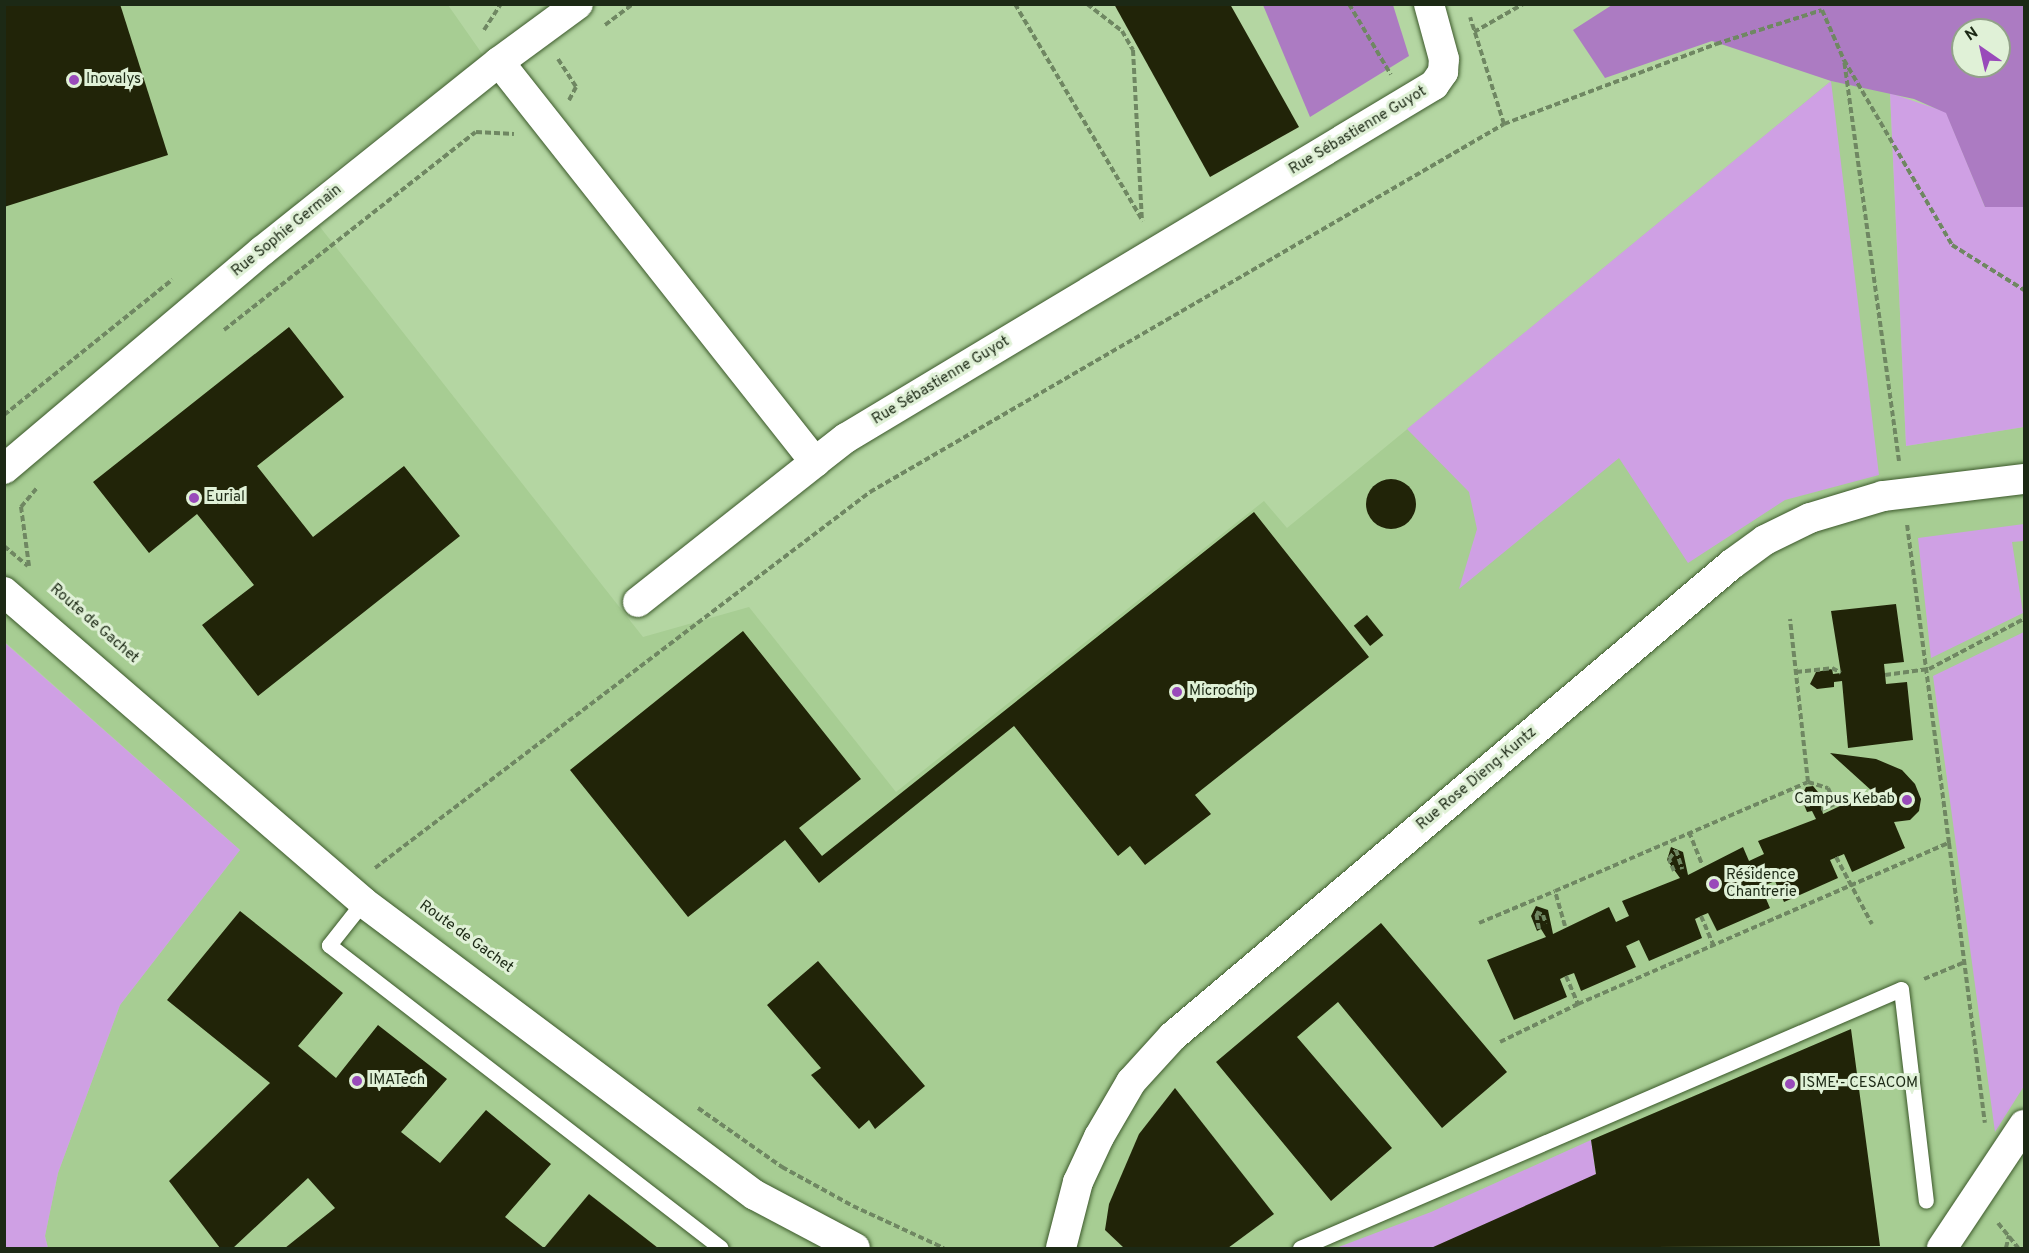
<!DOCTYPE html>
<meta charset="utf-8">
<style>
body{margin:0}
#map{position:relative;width:2029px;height:1253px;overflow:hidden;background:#b4d6a2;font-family:Overpass,sans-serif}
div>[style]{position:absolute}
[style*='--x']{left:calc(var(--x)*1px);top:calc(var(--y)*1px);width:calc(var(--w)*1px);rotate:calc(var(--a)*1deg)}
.built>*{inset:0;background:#a7cd93}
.green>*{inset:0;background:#cfa0e4}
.forest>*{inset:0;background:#ac7bc2}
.building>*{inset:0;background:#212408;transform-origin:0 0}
.round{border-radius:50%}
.path>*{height:4px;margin-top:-2px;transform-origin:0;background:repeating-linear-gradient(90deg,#6f8762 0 6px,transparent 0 9px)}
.roads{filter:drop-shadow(0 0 2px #3c592b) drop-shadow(0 0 2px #3c592b)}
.lane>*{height:15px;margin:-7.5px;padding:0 7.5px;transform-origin:7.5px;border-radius:7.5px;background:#fff}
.street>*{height:30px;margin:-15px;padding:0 15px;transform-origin:15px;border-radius:15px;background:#fff}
.dots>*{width:16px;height:16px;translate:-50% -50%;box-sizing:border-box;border:3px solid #e0f1d7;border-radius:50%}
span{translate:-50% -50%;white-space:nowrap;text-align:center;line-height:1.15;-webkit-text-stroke:6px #e0f1d7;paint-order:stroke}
.poi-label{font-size:15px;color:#1c2915}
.left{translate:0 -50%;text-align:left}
.right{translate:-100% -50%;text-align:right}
.street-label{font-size:15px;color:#1c2915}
.frame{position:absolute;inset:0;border:6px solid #1c2915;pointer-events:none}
.north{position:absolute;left:1951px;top:18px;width:60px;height:60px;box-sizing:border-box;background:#e0f1d7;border:2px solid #92a189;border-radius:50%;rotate:326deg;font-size:16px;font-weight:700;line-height:24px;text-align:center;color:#1c2915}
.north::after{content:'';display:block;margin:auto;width:21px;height:27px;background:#994aba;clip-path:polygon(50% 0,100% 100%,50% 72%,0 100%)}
</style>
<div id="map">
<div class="built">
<i style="clip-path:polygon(5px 5px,448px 5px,483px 55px,298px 199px,643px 637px,749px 607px,896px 792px,1264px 501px,1287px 528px,1831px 81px,1890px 93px,1906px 446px,2024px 427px,2024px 1248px,48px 1248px,45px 1236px,58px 1173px,120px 1005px,240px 850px,5px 642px)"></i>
</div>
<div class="green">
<i style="clip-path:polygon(1831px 81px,1879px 475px,1785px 500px,1688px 563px,1619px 458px,1459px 589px,1477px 529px,1469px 492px,1407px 429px)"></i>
<i style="clip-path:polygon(1890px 93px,1946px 112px,1985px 207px,2024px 207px,2024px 427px,1906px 446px)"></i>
<i style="clip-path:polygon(2024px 524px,2024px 541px,2012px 542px,2023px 613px,1931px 658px,1918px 538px)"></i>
<i style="clip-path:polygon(2024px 632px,2024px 1086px,1995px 1132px,1933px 676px)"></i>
<i style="clip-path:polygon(4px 642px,240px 850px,120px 1005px,58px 1173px,45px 1236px,48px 1248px,5px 1248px)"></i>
<i style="clip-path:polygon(1591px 1140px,1596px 1175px,1432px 1248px,1336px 1248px,1431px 1212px)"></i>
</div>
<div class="forest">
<i style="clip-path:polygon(1263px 5px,1393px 5px,1409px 56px,1310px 117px)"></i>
<i style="clip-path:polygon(evenodd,1612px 5px,2024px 5px,2024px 207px,1985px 207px,1946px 113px,1914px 99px,1831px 81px,1712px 41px,1605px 78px,1573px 30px,1612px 5px,1963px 30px,1999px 30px,1999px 66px,1963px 66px,1963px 30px)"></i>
</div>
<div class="building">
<i style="clip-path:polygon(4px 4px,120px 4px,168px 155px,4px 207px)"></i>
<i style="clip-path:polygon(1114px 4px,1230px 4px,1299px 127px,1210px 177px)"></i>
<i style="clip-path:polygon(289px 327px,344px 397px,257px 466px,313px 537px,404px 466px,460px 536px,258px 696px,202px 625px,254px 585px,197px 514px,149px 553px,93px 482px)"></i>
<i class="round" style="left:1366px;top:479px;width:50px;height:50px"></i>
<i style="clip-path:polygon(1254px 512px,1369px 657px,1195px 795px,1211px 814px,1145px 865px,1130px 846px,1118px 856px,1014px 726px,819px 883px,785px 840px,688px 917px,570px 770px,743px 631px,861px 779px,799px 828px,822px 856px)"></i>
<i style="clip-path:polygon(1896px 604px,1904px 662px,1884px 664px,1886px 684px,1907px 682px,1913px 740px,1848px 748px,1842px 681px,1834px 682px,1834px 687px,1817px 689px,1810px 684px,1816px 672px,1832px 669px,1833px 674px,1841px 673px,1831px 611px)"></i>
<i style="left:1367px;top:615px;width:26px;height:17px;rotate:51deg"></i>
<i style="clip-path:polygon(1830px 753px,1876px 759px,1902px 770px,1915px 784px,1921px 799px,1919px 811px,1910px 820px,1894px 822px,1905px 848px,1852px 872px,1844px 854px,1830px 860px,1838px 878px,1784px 902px,1775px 881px,1761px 887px,1770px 908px,1717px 931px,1708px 913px,1701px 916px,1695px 919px,1702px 938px,1649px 961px,1639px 940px,1626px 946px,1636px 967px,1581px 991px,1574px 973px,1566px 976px,1560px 979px,1567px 997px,1514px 1020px,1487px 960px,1546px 937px,1541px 929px,1537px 931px,1531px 916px,1536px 906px,1548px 910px,1553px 934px,1609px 907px,1616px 922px,1629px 916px,1622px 901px,1680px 878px,1667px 860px,1671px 847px,1683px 852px,1688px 875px,1743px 847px,1749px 861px,1764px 854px,1758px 841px,1816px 819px,1812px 811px,1807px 812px,1801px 797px,1806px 787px,1813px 786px,1818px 792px,1823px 814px,1872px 791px)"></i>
<i style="clip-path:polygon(240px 911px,343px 993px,298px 1046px,336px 1078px,378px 1025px,447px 1079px,401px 1132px,440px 1163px,486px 1110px,551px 1164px,505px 1217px,544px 1248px,285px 1248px,335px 1208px,308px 1178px,233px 1248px,220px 1248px,169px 1181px,270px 1083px,167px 1000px)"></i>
<i style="clip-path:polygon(1381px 923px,1507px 1072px,1442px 1128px,1338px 1002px,1297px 1037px,1392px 1148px,1331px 1201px,1216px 1062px)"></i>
<i style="clip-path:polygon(818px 961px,925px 1086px,875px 1129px,869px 1120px,859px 1129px,811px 1075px,821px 1068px,767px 1005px)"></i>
<i style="clip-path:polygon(1851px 1029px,1880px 1246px,1431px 1248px,1596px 1174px,1591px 1140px)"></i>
<i style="clip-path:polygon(1175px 1088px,1274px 1214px,1228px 1248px,1124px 1248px,1105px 1230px,1109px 1204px,1139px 1134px)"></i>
<i style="clip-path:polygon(589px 1194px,658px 1248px,544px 1248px)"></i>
</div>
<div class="path">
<i style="--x:1015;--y:4;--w:252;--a:59.5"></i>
<i style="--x:1087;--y:4;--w:44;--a:37.6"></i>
<i style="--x:1122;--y:31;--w:22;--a:60"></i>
<i style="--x:1133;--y:50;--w:169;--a:87"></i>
<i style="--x:1349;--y:4;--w:82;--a:59.4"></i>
<i style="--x:605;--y:25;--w:35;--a:-37"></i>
<i style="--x:484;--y:30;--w:31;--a:-57"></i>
<i style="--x:1474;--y:32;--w:56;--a:-29.7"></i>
<i style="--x:558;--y:59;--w:33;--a:57"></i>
<i style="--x:576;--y:87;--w:15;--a:118"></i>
<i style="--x:1504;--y:124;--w:227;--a:-20.7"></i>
<i style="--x:1716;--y:44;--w:111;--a:-17.8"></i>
<i style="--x:1822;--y:10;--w:55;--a:66.3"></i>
<i style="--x:224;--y:330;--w:320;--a:-38.2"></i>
<i style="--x:476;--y:132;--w:38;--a:3"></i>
<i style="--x:4;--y:415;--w:216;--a:-38.8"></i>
<i style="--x:1899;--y:461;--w:405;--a:-97.8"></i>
<i style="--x:1844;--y:60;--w:214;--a:59.7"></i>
<i style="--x:1952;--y:245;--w:85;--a:32"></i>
<i style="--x:4;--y:546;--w:31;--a:40"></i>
<i style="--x:29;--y:566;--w:60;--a:-97.7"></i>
<i style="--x:21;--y:507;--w:26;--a:-50"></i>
<i style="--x:1796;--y:672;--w:36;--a:-6"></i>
<i style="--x:1832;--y:668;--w:10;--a:29"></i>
<i style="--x:1885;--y:675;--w:44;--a:-7.8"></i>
<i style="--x:1929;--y:669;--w:107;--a:-27.8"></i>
<i style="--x:1808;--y:782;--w:21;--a:17"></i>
<i style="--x:1828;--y:788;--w:17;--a:66"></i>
<i style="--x:1835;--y:804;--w:15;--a:157"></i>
<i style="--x:1808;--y:807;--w:14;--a:-94"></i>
<i style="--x:1807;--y:793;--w:6;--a:0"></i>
<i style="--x:1813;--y:793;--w:13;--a:61"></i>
<i style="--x:1689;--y:832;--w:35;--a:68"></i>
<i style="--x:1949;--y:843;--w:282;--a:82.7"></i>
<i style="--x:1836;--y:857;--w:76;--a:61.8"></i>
<i style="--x:375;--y:868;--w:622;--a:-37.22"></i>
<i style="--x:870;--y:492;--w:733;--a:-30.13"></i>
<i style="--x:1504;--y:124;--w:112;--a:-107.6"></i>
<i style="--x:1674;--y:871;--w:13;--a:-113"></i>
<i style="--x:1669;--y:859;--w:11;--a:-52"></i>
<i style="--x:1676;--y:850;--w:20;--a:72"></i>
<i style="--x:1701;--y:916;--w:33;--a:67"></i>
<i style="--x:1479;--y:923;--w:82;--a:-22.8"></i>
<i style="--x:1565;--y:926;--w:36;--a:-106"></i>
<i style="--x:1555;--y:891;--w:275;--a:-23.3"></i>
<i style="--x:1808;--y:782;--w:164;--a:-96.3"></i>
<i style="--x:1539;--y:929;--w:17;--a:-100"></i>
<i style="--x:1536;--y:912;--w:8;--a:23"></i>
<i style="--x:1543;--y:915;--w:9;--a:72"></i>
<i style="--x:1566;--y:976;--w:30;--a:67"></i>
<i style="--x:1924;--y:979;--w:44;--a:-22.5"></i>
<i style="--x:1500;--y:1042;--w:87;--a:-26"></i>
<i style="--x:1578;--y:1004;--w:404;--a:-23.5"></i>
<i style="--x:1949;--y:843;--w:322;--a:-97.5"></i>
<i style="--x:698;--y:1108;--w:103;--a:35.1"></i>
<i style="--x:782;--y:1167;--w:81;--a:28.8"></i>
<i style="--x:853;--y:1206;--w:100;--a:24.8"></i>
<i style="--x:1998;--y:1223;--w:32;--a:51"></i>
<i style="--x:2006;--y:1248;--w:13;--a:-77"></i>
</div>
<div class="roads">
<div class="lane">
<i style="--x:363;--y:902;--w:55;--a:128.3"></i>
<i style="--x:329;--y:945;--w:495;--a:37.7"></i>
<i style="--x:1300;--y:1248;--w:654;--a:-23.31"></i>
<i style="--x:1901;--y:989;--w:213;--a:83.3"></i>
</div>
<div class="street">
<i style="--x:499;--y:62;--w:510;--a:51.69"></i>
<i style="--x:815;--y:462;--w:39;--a:-38"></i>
<i style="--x:846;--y:438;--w:686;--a:-30.98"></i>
<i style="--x:1434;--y:85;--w:16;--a:-55"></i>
<i style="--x:1443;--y:72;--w:13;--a:-86"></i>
<i style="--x:1444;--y:59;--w:57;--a:-105.3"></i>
<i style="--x:4;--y:469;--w:338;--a:-40.2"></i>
<i style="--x:262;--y:251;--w:303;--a:-38.6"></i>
<i style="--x:499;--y:62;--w:98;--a:-36.3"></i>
<i style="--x:4;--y:592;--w:474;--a:40.8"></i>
<i style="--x:363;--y:902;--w:489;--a:36.8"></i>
<i style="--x:755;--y:1195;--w:113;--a:27.9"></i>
<i style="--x:638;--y:602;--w:226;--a:-38.3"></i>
<i style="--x:1061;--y:1248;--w:68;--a:-75.6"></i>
<i style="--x:1078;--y:1182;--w:50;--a:-65"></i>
<i style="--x:1099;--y:1137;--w:64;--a:-59.8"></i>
<i style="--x:1131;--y:1082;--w:62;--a:-47.6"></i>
<i style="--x:1173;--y:1036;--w:732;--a:-40.18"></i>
<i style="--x:1732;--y:564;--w:41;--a:-36"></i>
<i style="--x:1765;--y:540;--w:50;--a:-26.1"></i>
<i style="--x:1810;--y:518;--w:76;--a:-16.8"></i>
<i style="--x:1883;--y:496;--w:142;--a:-6.9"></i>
<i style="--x:1942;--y:1248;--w:148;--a:-56.3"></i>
</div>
</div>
<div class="dots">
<i style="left:74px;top:80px;background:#994aba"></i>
<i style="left:194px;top:498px;background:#994aba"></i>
<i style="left:1177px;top:692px;background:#994aba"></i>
<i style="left:1907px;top:800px;background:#994aba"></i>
<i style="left:1714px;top:884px;background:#994aba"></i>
<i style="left:357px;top:1081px;background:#994aba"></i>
<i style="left:1790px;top:1084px;background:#994aba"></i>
</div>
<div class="poi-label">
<span class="left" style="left:86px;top:80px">Inovalys</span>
<span class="left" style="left:206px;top:498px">Eurial</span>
<span class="left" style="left:1189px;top:692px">Microchip</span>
<span class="right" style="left:1895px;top:800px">Campus Kebab</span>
<span class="left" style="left:1726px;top:884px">Résidence<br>Chantrerie</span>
<span class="left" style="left:369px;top:1081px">IMATech</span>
<span class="left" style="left:1802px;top:1084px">ISME - CESACOM</span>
</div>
<div class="street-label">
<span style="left:1358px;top:131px;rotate:-31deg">Rue Sébastienne Guyot</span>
<span style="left:287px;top:231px;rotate:-39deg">Rue Sophie Germain</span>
<span style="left:941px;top:381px;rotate:-31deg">Rue Sébastienne Guyot</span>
<span style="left:94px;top:624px;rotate:41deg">Route de Gachet</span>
<span style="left:1477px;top:779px;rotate:-40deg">Rue Rose Dieng-Kuntz</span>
<span style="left:466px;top:937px;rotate:36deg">Route de Gachet</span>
</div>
<div class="frame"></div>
<div class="north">N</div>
</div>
